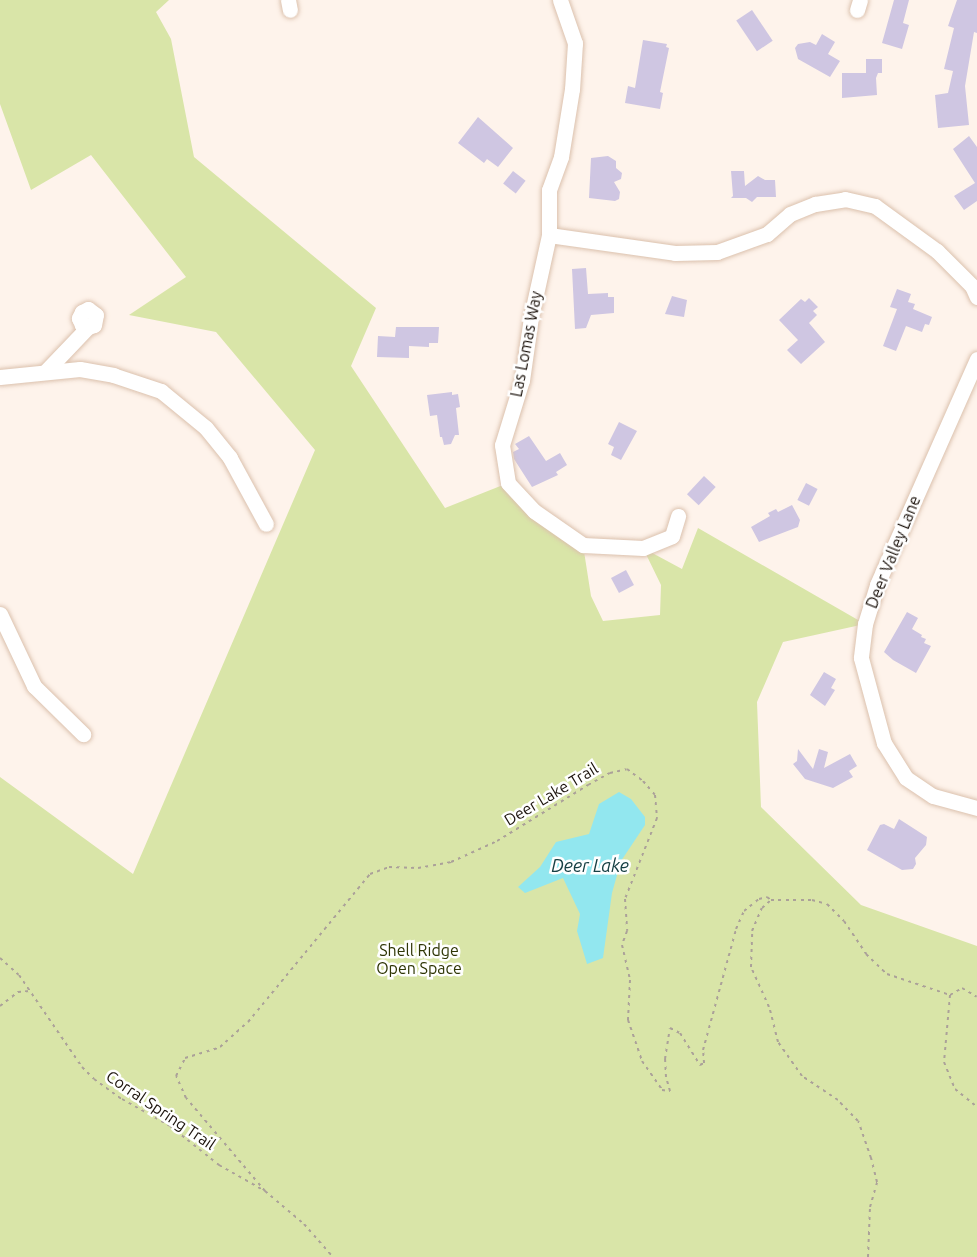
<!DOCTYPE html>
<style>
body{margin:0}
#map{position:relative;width:977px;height:1257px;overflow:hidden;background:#fef3eb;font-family:Ubuntu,sans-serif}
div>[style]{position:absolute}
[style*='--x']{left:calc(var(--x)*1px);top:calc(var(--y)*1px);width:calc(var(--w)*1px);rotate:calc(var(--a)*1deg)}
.green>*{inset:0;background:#d9e5a8}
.water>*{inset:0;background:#92e7ef}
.building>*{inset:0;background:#cfc6e2;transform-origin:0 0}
.path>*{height:2px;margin-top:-1px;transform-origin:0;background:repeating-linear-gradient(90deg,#aba199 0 3px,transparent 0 7.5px)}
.roads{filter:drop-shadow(0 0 2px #dbc1ad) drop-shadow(0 0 2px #dbc1ad)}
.minor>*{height:15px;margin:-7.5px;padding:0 7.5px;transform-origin:7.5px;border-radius:7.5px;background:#fff}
span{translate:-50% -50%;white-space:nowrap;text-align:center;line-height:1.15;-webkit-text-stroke:5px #fff;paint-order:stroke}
.street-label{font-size:16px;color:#1b120b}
.park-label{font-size:16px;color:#2f3605}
.water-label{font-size:18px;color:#174044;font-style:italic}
</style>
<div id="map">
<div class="green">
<i style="clip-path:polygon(0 0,169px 0,156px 12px,171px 39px,194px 157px,376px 308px,351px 366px,445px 508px,508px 483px,583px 545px,591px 596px,603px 621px,660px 615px,661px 585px,643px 548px,682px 569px,698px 528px,865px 624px,783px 642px,757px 702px,761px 807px,861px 905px,977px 946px,977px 1257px,0 1257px,0 777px,133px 874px,315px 450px,216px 332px,129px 315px,186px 277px,91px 155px,31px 190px,0 104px)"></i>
</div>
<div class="water">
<i style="clip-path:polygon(619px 792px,631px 799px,645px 817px,645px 825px,621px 861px,612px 893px,603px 958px,587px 964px,577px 931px,580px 914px,563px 878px,525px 893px,518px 887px,540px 867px,556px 842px,589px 834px,599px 804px)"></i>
</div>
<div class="building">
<i style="clip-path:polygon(894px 0,909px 0,903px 23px,909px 25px,902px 49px,882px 43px)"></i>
<i style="clip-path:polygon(957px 0,977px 0,977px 33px,974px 32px,965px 86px,969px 125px,938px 128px,935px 95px,948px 93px,953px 71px,944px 69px,954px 28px,948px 26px)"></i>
<i style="left:752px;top:10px;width:37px;height:19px;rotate:56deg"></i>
<i style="clip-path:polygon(822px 34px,835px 42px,828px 54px,840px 61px,830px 77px,798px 59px,795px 48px,798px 44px,810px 42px,816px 45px)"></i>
<i style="clip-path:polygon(643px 40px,667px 44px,666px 47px,669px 48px,660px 92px,663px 93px,660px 109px,625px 103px,628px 86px,635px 88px)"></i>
<i style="clip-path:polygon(866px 59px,882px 59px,882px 73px,878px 73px,876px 78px,877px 95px,842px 98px,842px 73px,866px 73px)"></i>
<i style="clip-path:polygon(478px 117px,513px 148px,498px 167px,487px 159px,484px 163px,458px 143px)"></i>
<i style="clip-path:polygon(969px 136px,977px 147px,977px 201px,964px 210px,954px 196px,975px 183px,953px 149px)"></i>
<i style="clip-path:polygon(608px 156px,616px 161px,616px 168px,622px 173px,621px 179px,614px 182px,620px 192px,619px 199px,615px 201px,589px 198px,591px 158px)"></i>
<i style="left:513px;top:171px;width:16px;height:16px;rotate:38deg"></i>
<i style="clip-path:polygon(731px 171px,744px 171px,745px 186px,758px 176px,765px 180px,775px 180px,776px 197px,757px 197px,752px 202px,746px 198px,731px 198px,733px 196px)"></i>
<i style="clip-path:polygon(586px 268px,588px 294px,608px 293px,608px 297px,614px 297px,614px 313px,591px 315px,586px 328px,575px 329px,572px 269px)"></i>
<i style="clip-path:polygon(897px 289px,911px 294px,908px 302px,915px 304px,913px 309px,932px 317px,929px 325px,925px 324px,922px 332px,906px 326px,896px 351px,883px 346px,897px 309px,890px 307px)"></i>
<i style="clip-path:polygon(672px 296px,687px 300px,684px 317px,665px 314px)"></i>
<i style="clip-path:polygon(809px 298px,818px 307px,813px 311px,817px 315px,809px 323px,825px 342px,801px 364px,787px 350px,798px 340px,779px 320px,801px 299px,805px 302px)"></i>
<i style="clip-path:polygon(396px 327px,439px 327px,438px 343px,429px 343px,429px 347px,409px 346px,409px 358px,377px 357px,378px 336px,395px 337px)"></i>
<i style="clip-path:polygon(452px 392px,452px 395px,458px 394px,460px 407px,456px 408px,459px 435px,455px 435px,451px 444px,444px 445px,442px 437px,440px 437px,437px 415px,430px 416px,427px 395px)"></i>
<i style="clip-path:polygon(619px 422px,637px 431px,621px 460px,611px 455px,614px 447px,608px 444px)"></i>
<i style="clip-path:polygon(529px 436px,546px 461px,560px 453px,567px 465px,556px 472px,558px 475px,532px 487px,514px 459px,513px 452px,519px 449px,515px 444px)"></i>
<i style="left:704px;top:476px;width:16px;height:25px;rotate:43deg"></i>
<i style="left:806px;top:483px;width:13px;height:19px;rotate:27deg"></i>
<i style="clip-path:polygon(792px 505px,800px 520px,798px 527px,759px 542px,751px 527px,770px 516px,768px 513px,776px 509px,778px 512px)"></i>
<i style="left:626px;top:570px;width:17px;height:17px;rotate:62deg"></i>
<i style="clip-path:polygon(907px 612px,918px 618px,912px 629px,922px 635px,921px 637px,926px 639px,924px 643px,931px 646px,916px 673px,893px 660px,884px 652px)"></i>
<i style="clip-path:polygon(824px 672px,836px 679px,831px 688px,835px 690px,825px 706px,810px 695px)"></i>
<i style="clip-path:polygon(798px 749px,813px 769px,819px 749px,828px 752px,824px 768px,850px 754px,857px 766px,849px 771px,853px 777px,833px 788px,805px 779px,793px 764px,797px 761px)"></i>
<i style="clip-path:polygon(899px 819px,927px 837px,926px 845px,915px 858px,916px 864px,913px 869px,902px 870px,867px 850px,880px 825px,884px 824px,894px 829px)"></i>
</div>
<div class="path">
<i style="--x:0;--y:958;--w:25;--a:42"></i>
<i style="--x:19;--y:975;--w:112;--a:55.6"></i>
<i style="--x:82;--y:1067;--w:17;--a:45"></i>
<i style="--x:94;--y:1079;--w:34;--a:36"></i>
<i style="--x:122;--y:1099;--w:55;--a:29.4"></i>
<i style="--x:170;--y:1126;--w:63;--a:38.5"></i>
<i style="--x:219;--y:1165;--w:53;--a:29.5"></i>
<i style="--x:265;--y:1191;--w:51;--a:40.2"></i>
<i style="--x:304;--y:1224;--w:44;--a:48.7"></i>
<i style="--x:950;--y:995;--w:14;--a:-30"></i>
<i style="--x:962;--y:988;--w:17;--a:31"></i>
<i style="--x:0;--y:1006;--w:23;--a:-38"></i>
<i style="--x:18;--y:992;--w:12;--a:-5"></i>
<i style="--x:265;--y:1191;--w:122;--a:-130.3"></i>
<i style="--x:186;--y:1098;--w:24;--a:-114"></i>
<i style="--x:176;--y:1076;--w:20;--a:-63"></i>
<i style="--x:185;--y:1058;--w:37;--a:-17"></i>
<i style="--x:220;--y:1047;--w:38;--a:-42"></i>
<i style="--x:248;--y:1022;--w:192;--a:-50.5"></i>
<i style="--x:370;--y:874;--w:20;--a:-20"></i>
<i style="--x:389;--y:867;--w:29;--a:2"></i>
<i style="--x:418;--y:868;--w:34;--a:-10"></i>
<i style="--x:451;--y:862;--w:51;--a:-24.5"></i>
<i style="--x:497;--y:841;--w:107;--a:-31.6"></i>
<i style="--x:588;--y:785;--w:25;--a:-29"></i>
<i style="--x:610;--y:773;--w:17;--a:-13"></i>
<i style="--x:627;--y:769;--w:20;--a:37"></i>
<i style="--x:643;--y:781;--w:18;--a:49"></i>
<i style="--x:655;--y:795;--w:23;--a:85"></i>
<i style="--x:657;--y:818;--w:87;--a:111.6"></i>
<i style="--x:625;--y:899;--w:32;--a:86"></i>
<i style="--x:627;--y:931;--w:15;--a:110"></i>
<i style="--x:622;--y:945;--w:36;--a:77"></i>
<i style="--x:630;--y:980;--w:40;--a:92.9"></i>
<i style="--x:628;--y:1020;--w:43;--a:71.1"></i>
<i style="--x:642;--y:1061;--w:35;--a:55"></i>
<i style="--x:662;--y:1090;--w:8;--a:7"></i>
<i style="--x:670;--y:1091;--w:15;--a:-106"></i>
<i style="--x:666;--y:1077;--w:18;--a:-93"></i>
<i style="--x:665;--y:1059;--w:31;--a:-81"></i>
<i style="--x:670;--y:1028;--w:11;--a:27"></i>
<i style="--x:680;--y:1033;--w:38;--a:58"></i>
<i style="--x:700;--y:1065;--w:4;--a:-27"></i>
<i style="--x:704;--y:1063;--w:13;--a:-94"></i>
<i style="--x:703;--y:1050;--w:125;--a:-74.7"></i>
<i style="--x:736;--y:929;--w:20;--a:-66"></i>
<i style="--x:744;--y:911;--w:19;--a:-39"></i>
<i style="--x:759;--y:899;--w:8;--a:-14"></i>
<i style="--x:767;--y:897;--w:5;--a:37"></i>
<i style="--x:868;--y:1257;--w:50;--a:-87.7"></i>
<i style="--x:870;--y:1207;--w:26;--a:-74"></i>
<i style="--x:877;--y:1182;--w:25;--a:-104"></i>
<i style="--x:871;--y:1158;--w:39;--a:-109"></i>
<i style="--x:858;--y:1121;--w:29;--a:-134"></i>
<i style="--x:838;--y:1100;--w:43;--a:-146.3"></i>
<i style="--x:802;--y:1076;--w:42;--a:-125.2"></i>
<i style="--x:778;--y:1042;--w:36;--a:-104"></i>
<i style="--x:769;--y:1007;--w:44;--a:-114.2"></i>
<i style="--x:751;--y:967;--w:36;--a:-88"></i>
<i style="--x:752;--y:931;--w:25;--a:-67"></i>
<i style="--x:762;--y:908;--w:12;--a:-42"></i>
<i style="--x:771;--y:900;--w:41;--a:0"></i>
<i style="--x:812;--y:900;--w:16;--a:15"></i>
<i style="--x:827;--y:904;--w:24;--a:45"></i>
<i style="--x:844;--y:921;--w:40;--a:56"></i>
<i style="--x:866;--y:954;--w:29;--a:44"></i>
<i style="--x:887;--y:974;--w:66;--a:18.4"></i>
<i style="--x:950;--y:995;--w:67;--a:95.1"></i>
<i style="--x:944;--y:1062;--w:29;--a:68"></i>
<i style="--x:955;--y:1089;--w:28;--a:39"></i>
</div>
<div class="roads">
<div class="minor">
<i style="--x:288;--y:0;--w:10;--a:79"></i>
<i style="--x:560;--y:0;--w:46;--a:70.8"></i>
<i style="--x:575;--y:43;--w:46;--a:93.7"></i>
<i style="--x:572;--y:89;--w:69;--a:99.2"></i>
<i style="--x:561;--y:157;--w:35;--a:110"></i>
<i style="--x:549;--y:190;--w:45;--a:90"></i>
<i style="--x:549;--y:235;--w:84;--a:102.4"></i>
<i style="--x:531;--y:317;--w:64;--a:98.1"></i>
<i style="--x:522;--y:380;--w:68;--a:107.1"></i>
<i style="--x:502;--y:445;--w:38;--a:81"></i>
<i style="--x:508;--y:483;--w:38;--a:47"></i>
<i style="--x:534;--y:511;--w:60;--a:34.8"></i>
<i style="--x:583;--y:545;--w:60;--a:2.9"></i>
<i style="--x:643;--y:548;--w:31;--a:-22"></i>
<i style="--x:672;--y:536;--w:21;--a:-73"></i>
<i style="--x:857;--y:10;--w:10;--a:-73"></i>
<i style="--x:549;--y:235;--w:127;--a:8.1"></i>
<i style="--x:675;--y:253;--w:42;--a:-1.4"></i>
<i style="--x:717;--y:252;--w:53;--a:-19.8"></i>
<i style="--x:767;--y:234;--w:30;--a:-41"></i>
<i style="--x:790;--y:214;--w:27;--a:-22"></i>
<i style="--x:815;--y:204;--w:30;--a:-9"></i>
<i style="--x:845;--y:199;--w:31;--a:13"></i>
<i style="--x:875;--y:206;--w:77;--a:36"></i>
<i style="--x:937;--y:251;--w:49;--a:45"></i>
<i style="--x:972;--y:286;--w:12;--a:66"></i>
<i style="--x:977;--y:359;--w:247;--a:113.9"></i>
<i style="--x:877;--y:585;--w:41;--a:107.1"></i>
<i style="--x:865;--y:624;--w:34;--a:97"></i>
<i style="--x:861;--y:658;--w:88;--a:74.9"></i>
<i style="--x:884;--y:743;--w:41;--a:57.8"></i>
<i style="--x:906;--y:778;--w:32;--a:34"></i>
<i style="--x:933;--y:796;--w:46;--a:15.3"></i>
<i style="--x:45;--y:372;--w:62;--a:-46.3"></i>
<i style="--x:88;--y:327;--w:6;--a:-18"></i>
<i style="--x:94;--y:325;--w:10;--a:-79"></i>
<i style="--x:96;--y:315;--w:10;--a:-143"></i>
<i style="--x:88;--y:309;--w:7;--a:153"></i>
<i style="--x:82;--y:312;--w:7;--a:117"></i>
<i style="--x:79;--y:318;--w:8;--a:67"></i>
<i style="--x:82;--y:325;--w:6;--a:18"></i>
<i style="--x:0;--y:377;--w:80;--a:-5.7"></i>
<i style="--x:80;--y:369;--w:34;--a:10"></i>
<i style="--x:113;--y:375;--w:51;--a:18.4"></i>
<i style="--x:161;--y:391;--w:58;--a:39.4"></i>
<i style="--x:206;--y:428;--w:38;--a:51"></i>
<i style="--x:230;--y:458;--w:75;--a:61.4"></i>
<i style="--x:0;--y:614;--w:80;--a:64.7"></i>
<i style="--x:34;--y:686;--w:69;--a:44.4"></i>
</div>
</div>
<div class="street-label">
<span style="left:526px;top:344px;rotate:-79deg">Las Lomas Way</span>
<span style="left:893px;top:552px;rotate:-68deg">Deer Valley Lane</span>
<span style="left:551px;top:794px;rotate:-31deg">Deer Lake Trail</span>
<span style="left:161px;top:1110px;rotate:34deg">Corral Spring Trail</span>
</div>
<div class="park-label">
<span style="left:419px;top:959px">Shell Ridge<br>Open Space</span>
</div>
<div class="water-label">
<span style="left:590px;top:865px">Deer Lake</span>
</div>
</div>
